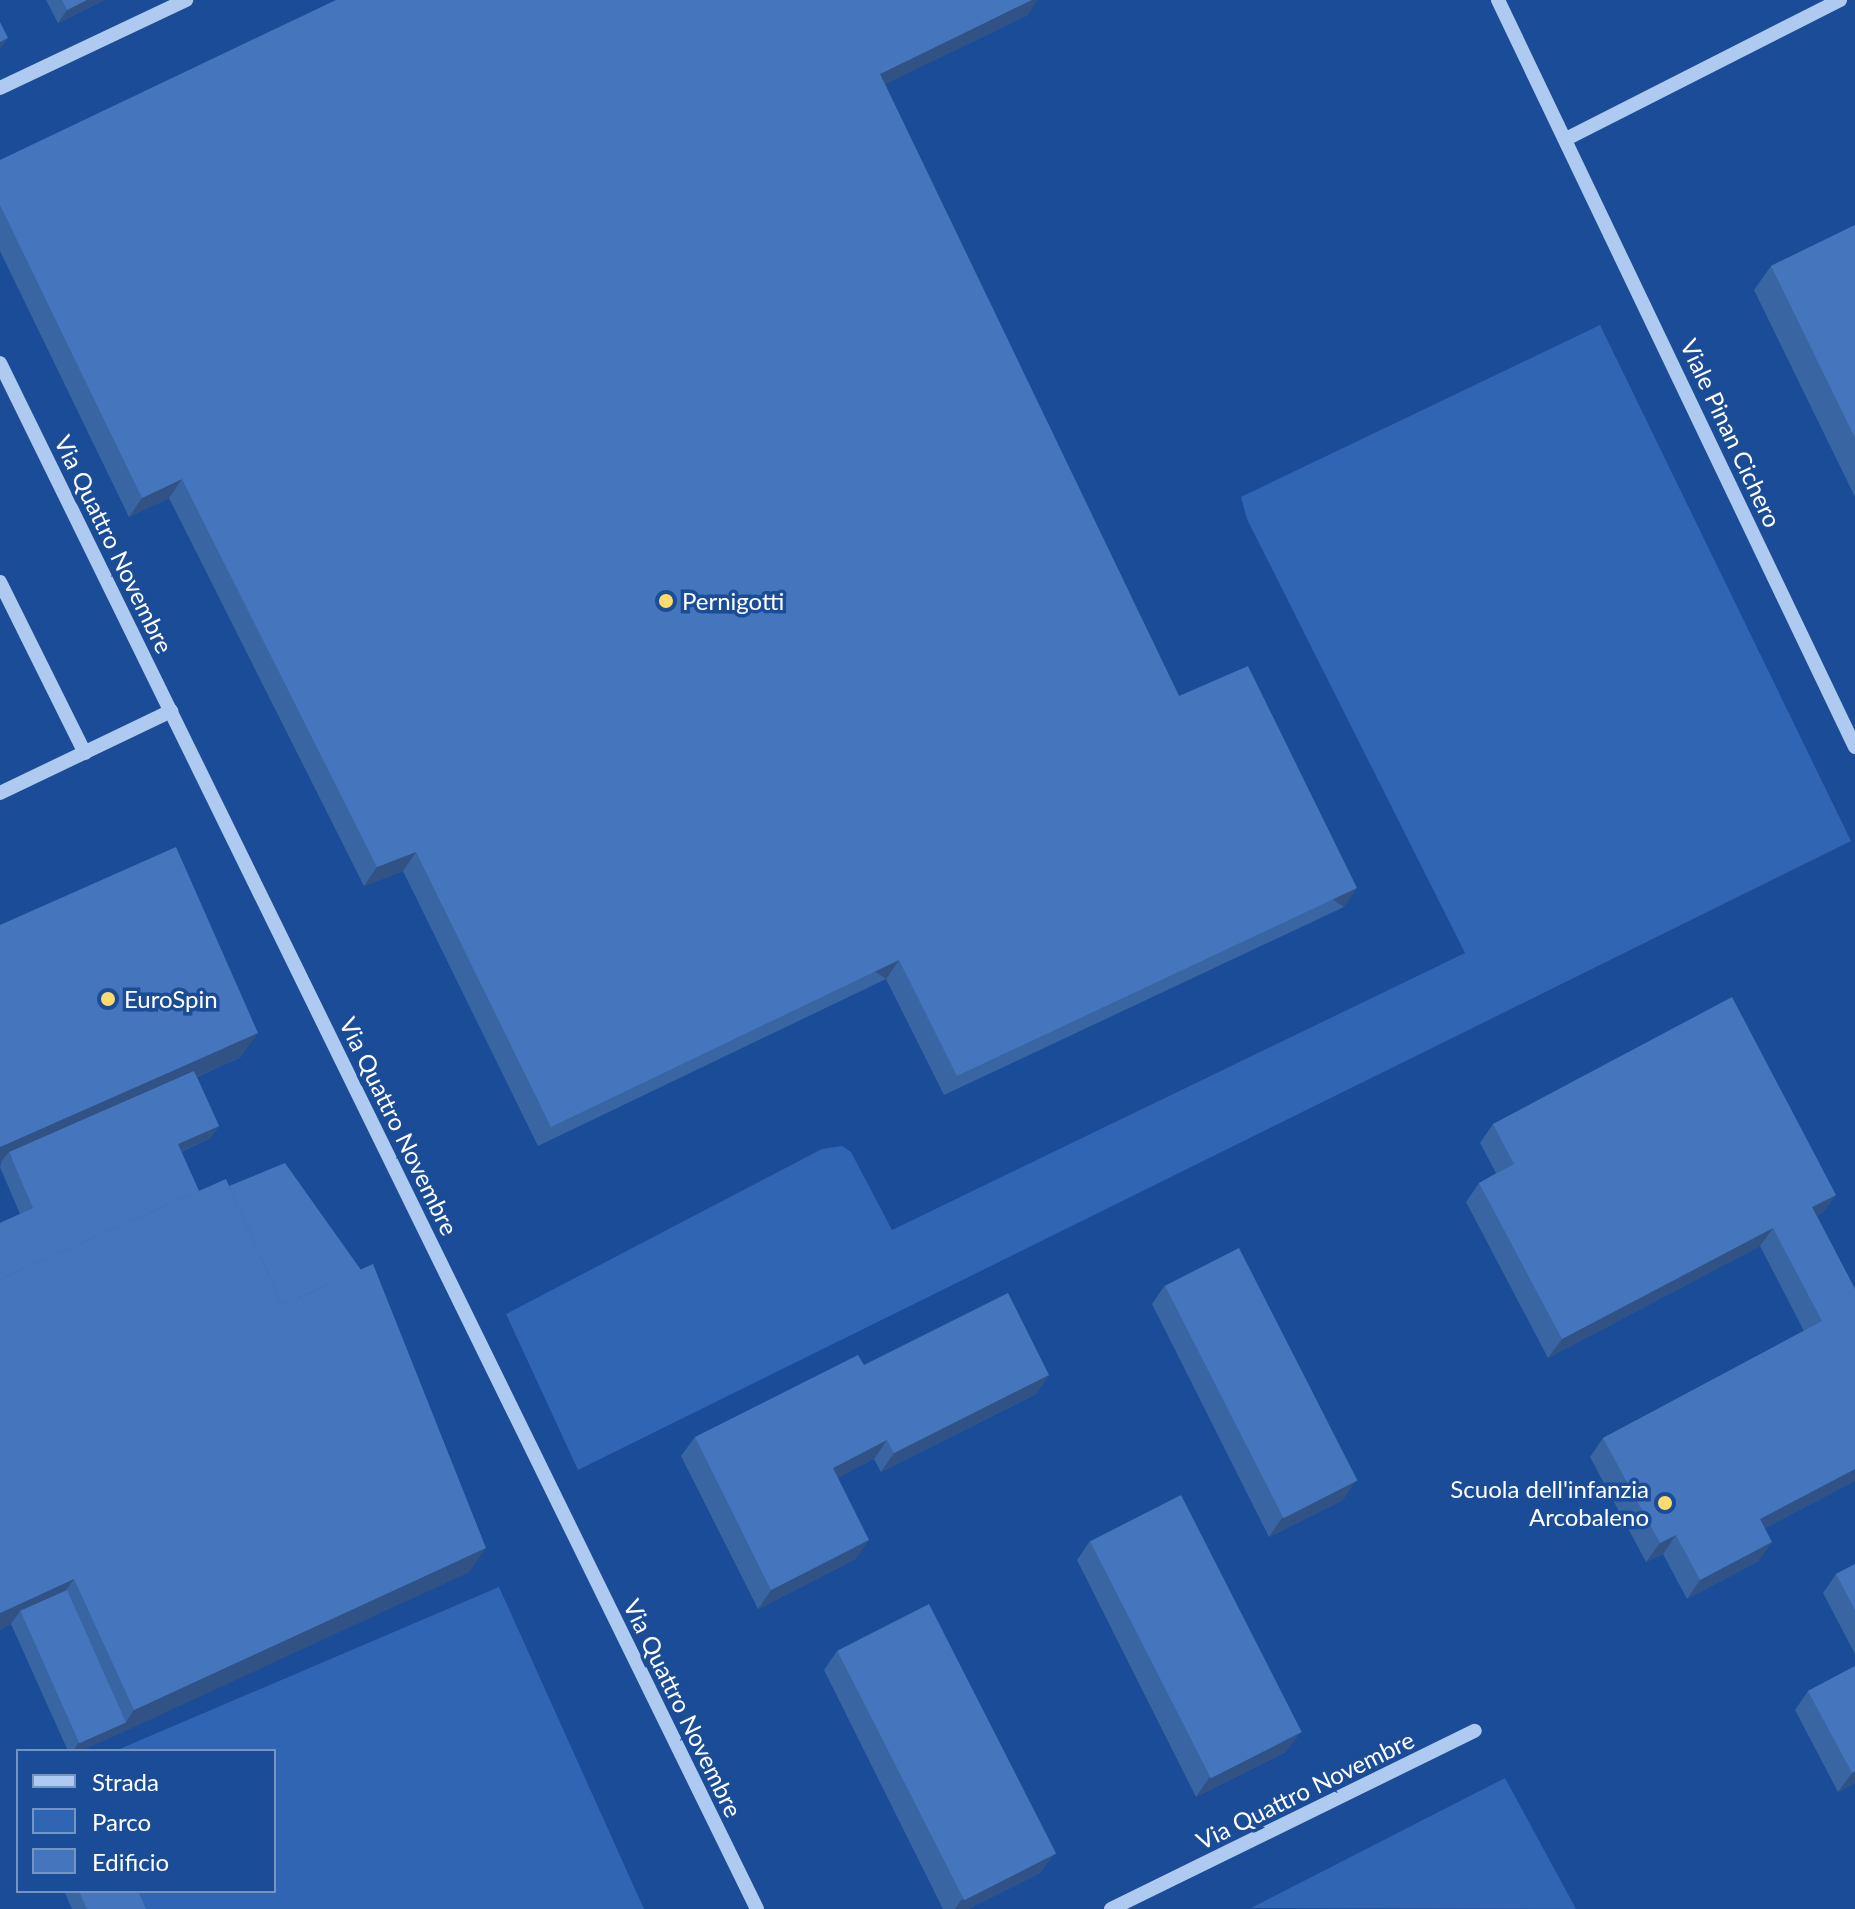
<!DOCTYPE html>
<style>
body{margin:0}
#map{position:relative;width:1855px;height:1909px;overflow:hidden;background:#1b4c97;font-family:Lato,sans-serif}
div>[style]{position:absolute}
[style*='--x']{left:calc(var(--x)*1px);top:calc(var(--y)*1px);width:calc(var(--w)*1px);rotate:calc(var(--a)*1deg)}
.green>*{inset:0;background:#3065b4}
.minor>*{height:14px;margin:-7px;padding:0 7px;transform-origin:7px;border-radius:7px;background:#afcaf0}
.wall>*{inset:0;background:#3a65a3}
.shaded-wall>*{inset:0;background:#305284;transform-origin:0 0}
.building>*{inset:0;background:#4475bd;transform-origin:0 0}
.dots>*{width:22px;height:22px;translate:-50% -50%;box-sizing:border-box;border:4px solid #1b4c97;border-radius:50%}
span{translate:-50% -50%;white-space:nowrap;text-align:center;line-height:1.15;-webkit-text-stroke:7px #1b4c97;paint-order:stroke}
.street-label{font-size:24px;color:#fff}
.poi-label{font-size:24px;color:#fff}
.left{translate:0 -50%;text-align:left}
.right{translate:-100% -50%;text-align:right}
.legend{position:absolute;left:16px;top:1749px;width:260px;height:144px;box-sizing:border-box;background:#1b4c97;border:2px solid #7694c1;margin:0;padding:10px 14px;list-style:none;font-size:24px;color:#fff}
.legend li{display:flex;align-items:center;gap:16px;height:40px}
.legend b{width:40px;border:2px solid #7694c1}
</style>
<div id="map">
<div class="green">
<i style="clip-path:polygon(1600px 325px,1851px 841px,578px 1470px,506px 1314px,822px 1149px,842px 1146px,851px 1152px,892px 1230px,1465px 953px,1247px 519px,1241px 497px)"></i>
<i style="clip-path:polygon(499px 1587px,644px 1909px,137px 1909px,129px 1891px,274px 1891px,274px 1751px,115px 1751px)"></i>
<i style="clip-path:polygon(1505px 1778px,1576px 1909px,1251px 1908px)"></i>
</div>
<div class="minor">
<i style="--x:1498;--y:0;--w:828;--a:64.46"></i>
<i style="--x:0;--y:88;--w:206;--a:-25.3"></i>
<i style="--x:1568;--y:138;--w:305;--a:-26.9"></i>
<i style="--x:0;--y:363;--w:1721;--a:63.91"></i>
<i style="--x:0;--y:582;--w:191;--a:63.6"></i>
<i style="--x:0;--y:793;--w:190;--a:-25.6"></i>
<i style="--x:1111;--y:1909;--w:405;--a:-26.1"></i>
</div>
<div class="wall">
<i style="clip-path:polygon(46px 0,104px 0,58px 23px)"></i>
<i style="clip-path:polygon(1028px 15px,885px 84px,1179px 696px,1344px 907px,944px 1095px,886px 979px,538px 1146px,403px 871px,364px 886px,169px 498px,129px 517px,0 251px,0 160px)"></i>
<i style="clip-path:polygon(1855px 225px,1855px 497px,1754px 290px,1771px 266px)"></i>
<i style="clip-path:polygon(0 925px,241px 1057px,197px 1077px,219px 1126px,209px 1139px,181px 1152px,199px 1191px,229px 1186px,469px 1572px,80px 1751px,68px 1751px,11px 1624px,0 1630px,0 1223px,20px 1214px,0 1167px,1px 1163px)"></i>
<i style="clip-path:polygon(1493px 1124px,1836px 1195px,1822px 1213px,1817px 1216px,1855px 1289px,1855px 1481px,1765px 1528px,1759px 1561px,1687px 1599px,1663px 1554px,1646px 1562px,1590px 1457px,1603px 1438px,1804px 1331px,1760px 1246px,1548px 1358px,1466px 1202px,1479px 1183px,1496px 1173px,1480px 1143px)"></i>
<i style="clip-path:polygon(1165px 1285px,1343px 1500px,1269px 1537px,1152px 1304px)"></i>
<i style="clip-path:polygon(864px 1365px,1049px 1375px,1036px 1394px,881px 1472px,874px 1459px,838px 1477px,856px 1559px,758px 1609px,681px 1456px,695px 1437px)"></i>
<i style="clip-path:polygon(1090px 1541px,1286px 1752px,1196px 1797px,1077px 1560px)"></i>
<i style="clip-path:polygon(1855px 1564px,1855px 1654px,1823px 1593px,1836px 1574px)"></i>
<i style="clip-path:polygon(837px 1651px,1054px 1854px,1040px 1873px,968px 1909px,943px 1909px,824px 1670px)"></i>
<i style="clip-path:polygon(1855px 1666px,1855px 1783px,1838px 1792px,1795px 1710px,1808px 1691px)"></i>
<i style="clip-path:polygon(64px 1891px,138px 1891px,146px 1909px,72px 1909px)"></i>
</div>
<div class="shaded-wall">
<i style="clip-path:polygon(87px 0,104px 0,58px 23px,67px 10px)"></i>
<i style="clip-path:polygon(1032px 0,1038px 0,1028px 15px,867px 93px,880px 74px)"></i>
<i style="clip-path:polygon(8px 38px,0 49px,0 42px)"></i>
<i style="clip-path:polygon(182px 479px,169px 498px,129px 517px,142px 498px)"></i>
<i style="clip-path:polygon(416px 852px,403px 871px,364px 886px,377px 867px)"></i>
<i style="left:1357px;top:888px;width:23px;height:442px;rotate:124deg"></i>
<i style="left:899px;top:960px;width:23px;height:386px;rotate:124deg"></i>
<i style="clip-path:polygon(258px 1033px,241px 1057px,11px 1158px,9px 1152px,0 1163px,0 1147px)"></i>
<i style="clip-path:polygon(219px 1126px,209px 1139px,168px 1157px,178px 1144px)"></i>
<i style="clip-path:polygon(1836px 1195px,1822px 1213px,1799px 1226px,1812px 1207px)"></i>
<i style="clip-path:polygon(1773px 1228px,1760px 1246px,1548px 1358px,1562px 1339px)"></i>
<i style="clip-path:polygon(1049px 1375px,1036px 1394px,881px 1472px,894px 1453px)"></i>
<i style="clip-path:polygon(887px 1440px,874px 1459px,820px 1487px,833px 1468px)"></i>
<i style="clip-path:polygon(1855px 1469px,1855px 1481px,1746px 1538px,1760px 1519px)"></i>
<i style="clip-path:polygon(1356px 1481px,1343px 1500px,1269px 1537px,1282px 1518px)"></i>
<i style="clip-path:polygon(1676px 1535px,1663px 1554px,1646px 1562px,1660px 1543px)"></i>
<i style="clip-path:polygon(869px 1540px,856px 1559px,758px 1609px,771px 1590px)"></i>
<i style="clip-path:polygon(1772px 1542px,1759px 1561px,1687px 1599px,1700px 1580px)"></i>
<i style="clip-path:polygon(486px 1548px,469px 1572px,117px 1735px,80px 1751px,73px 1751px,79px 1742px,126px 1722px,134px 1710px)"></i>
<i style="clip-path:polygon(74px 1579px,57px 1603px,20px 1611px,11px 1624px,0 1630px,0 1613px)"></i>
<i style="clip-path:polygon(1300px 1733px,1286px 1752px,1196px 1797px,1209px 1778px)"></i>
<i style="clip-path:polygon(1855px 1771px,1855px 1783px,1838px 1792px,1852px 1773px)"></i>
<i style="clip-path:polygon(1054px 1854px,1040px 1873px,968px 1909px,955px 1909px,961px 1900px)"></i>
</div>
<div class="building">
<i style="clip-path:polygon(62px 0,87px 0,67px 10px)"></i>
<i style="clip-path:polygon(336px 0,1032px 0,880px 74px,1179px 696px,1248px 666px,1357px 888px,957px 1076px,899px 960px,551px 1127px,416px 852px,377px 867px,182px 479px,142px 498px,0 205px,0 160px)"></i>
<i style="clip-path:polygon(0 22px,8px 38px,0 42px)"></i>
<i style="clip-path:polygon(1855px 225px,1855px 438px,1771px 266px)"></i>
<i style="clip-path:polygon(176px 847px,258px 1033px,0 1147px,0 925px)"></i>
<i style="clip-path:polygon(1732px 997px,1836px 1195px,1812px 1207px,1855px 1289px,1855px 1469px,1760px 1519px,1772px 1542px,1700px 1580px,1676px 1535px,1660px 1543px,1603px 1438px,1822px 1321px,1773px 1228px,1562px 1339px,1479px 1183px,1514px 1164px,1493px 1124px)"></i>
<i style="clip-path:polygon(194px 1071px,219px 1126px,178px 1144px,199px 1191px,0 1279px,0 1223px,33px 1208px,9px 1152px)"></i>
<i style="clip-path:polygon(285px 1163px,361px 1270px,282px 1305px,229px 1186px)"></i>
<i style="clip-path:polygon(226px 1179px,282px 1305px,373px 1264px,486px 1548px,134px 1710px,74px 1579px,0 1613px,0 1279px)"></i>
<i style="left:1239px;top:1248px;width:261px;height:83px;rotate:63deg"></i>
<i style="clip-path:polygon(1008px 1293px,1049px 1375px,894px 1453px,887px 1440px,833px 1468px,869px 1540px,771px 1590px,695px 1437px,858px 1355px,864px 1365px)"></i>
<i style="left:1181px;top:1495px;width:266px;height:102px;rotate:63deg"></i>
<i style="clip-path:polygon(1855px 1564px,1855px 1610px,1836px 1574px)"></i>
<i style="left:67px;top:1590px;width:145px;height:51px;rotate:66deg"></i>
<i style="left:929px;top:1604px;width:280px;height:103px;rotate:63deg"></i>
<i style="clip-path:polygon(1855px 1666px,1855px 1771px,1852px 1773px,1808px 1691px)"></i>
<i style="clip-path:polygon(79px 1891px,138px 1891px,146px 1909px,87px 1909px)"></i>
</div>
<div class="dots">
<i style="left:666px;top:601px;background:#ffdb6e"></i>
<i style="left:108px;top:999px;background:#ffdb6e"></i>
<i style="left:1665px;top:1503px;background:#ffdb6e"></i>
</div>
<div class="street-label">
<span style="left:1731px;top:433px;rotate:65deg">Viale Pinan Cichero</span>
<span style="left:114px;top:544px;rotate:64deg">Via Quattro Novembre</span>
<span style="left:399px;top:1126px;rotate:64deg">Via Quattro Novembre</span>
<span style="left:683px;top:1708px;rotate:64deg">Via Quattro Novembre</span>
<span style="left:1305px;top:1790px;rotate:-26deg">Via Quattro Novembre</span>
</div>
<div class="poi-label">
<span class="left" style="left:682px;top:601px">Pernigotti</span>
<span class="left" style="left:124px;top:999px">EuroSpin</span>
<span class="right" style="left:1649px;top:1503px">Scuola dell'infanzia<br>Arcobaleno</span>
</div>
<ul class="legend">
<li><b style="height:10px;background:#afcaf0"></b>Strada</li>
<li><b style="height:22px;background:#3065b4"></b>Parco</li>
<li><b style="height:22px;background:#4475bd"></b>Edificio</li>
</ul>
</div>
